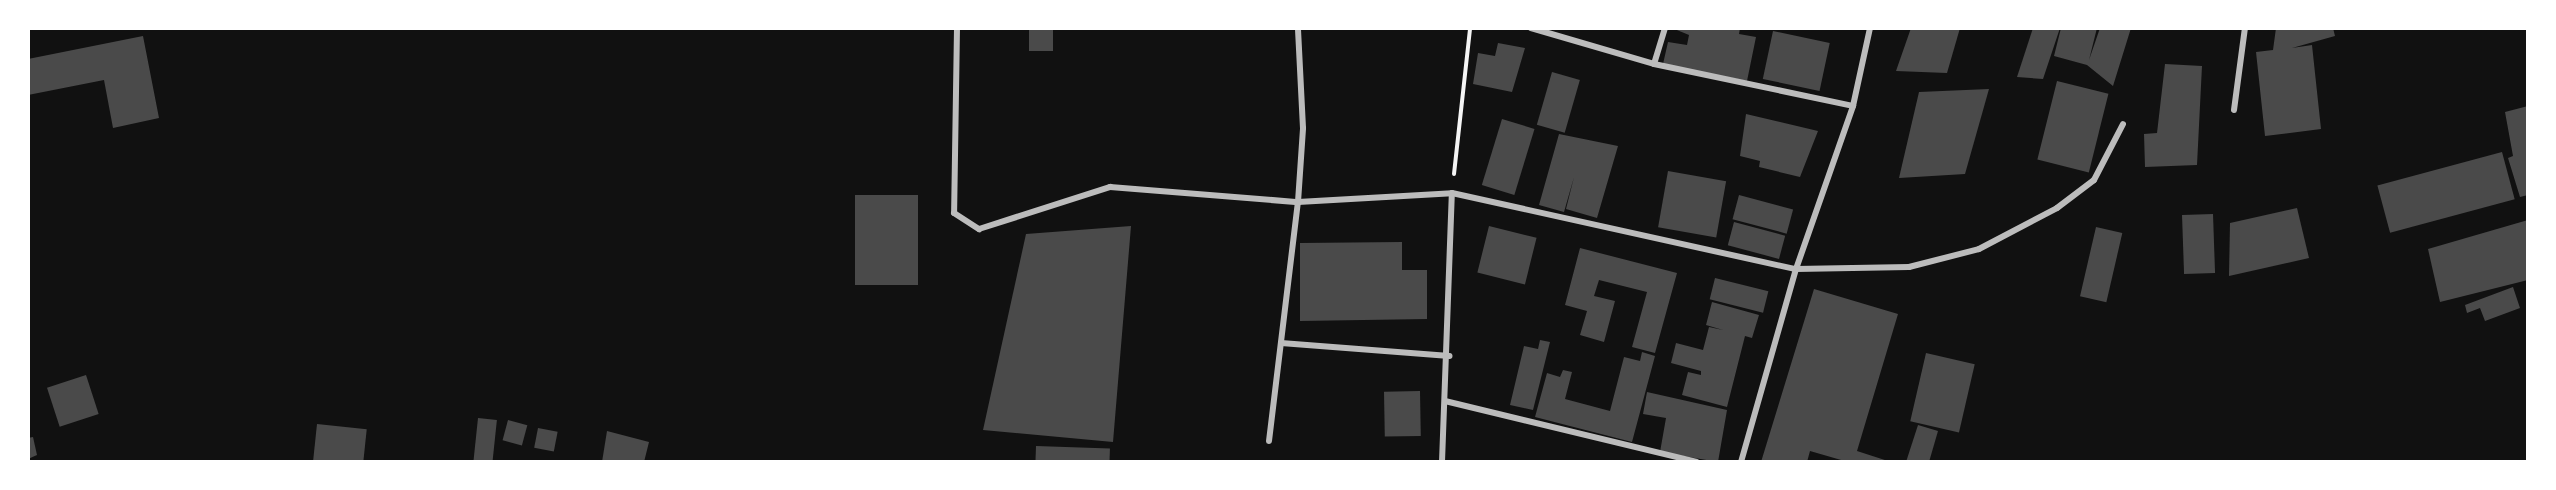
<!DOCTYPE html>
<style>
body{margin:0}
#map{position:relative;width:2556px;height:490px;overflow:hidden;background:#111;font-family:Figtree,sans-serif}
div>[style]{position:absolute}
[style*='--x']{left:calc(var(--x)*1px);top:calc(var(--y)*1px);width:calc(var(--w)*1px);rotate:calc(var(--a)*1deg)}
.building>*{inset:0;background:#4a4a4a;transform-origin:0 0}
.path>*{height:4px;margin:-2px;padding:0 2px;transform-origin:2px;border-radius:2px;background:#f5f5f5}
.minor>*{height:6px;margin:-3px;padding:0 3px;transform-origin:3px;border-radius:3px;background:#bcbcbc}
span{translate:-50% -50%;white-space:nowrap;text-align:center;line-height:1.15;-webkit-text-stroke:4.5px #fff;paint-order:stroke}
.frame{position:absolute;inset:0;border:30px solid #fff;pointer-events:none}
</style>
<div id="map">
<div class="building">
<i style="left:1029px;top:28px;width:24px;height:23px"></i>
<i style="clip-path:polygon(1672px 28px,1740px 28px,1739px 34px,1756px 37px,1747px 81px,1663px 64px,1668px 42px,1687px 45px,1689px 35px)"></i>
<i style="clip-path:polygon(1911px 28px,1960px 28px,1947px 73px,1896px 71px)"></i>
<i style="clip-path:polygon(2033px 28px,2060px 28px,2043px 79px,2017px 77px)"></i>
<i style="clip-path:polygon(2061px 28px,2097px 28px,2089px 60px,2100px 28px,2131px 28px,2113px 86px,2087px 65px,2054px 56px)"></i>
<i style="clip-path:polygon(2276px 28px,2333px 28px,2335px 36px,2292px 48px,2312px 45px,2321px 129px,2265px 136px,2256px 52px,2273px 50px)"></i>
<i style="left:1773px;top:31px;width:58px;height:49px;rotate:12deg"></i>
<i style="clip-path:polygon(143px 36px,159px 118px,113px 128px,104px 80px,28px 95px,28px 59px)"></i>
<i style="clip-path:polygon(1498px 43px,1525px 48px,1512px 92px,1473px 84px,1478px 53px,1495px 56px)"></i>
<i style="clip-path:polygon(2165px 64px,2202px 66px,2197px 165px,2145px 167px,2144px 134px,2157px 133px)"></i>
<i style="left:1552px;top:72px;width:29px;height:55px;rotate:16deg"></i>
<i style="left:2057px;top:81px;width:53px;height:81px;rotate:14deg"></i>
<i style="clip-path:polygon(1989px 89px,1965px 174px,1899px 178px,1919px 92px)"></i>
<i style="clip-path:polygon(2528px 106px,2528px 195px,2520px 197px,2508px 158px,2513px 156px,2505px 112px)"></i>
<i style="clip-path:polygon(1746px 114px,1818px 131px,1800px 177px,1759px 167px,1760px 161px,1740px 156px)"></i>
<i style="left:1502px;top:119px;width:34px;height:69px;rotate:17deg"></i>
<i style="clip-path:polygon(1559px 134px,1618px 146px,1597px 218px,1566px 209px,1574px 177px,1564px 212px,1539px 205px)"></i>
<i style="left:2502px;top:152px;width:49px;height:129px;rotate:75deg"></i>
<i style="left:1668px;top:171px;width:59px;height:57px;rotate:10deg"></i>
<i style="left:855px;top:195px;width:63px;height:90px"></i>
<i style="left:1739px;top:195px;width:56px;height:25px;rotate:15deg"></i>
<i style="clip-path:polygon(2297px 208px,2309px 258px,2229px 276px,2230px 223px)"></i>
<i style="left:2213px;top:214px;width:59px;height:31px;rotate:88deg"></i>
<i style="clip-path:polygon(2528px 220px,2528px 280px,2440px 302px,2428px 249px)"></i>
<i style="left:1734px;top:222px;width:53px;height:24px;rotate:15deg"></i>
<i style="clip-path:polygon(1131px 226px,1113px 442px,983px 430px,1026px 234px)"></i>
<i style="left:1489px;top:226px;width:49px;height:48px;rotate:14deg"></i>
<i style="left:2096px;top:227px;width:27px;height:71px;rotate:13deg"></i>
<i style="clip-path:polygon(1402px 242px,1402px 270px,1427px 270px,1427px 319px,1300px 321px,1300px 243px)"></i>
<i style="clip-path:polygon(1580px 248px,1677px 273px,1655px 353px,1632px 347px,1647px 292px,1599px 280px,1594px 296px,1615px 301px,1604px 342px,1580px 335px,1587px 311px,1565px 305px)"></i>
<i style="left:1715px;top:278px;width:55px;height:22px;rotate:14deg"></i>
<i style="clip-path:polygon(2513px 287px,2520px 308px,2485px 321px,2480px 308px,2467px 313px,2465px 305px)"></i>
<i style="clip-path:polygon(1814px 289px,1898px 314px,1857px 451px,1891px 462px,1848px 462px,1810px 451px,1807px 462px,1761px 462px)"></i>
<i style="clip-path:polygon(1712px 302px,1759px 315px,1752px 338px,1745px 336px,1727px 407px,1682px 395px,1688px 372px,1701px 375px,1701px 371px,1671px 363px,1676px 343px,1703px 350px,1709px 327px,1723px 330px,1706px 325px)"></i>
<i style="clip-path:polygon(1540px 340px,1550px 342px,1533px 410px,1510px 405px,1524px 346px,1538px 349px)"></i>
<i style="clip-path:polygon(1642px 352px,1655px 356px,1632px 442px,1535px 417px,1547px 373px,1560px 377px,1563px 370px,1572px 372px,1565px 399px,1610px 411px,1624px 357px,1640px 361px)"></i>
<i style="left:1926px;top:353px;width:50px;height:70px;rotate:13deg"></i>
<i style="left:86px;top:375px;width:41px;height:41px;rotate:72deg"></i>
<i style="left:1420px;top:391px;width:45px;height:36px;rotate:89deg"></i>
<i style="clip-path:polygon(1647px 392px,1727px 410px,1718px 462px,1660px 452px,1666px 418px,1643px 414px)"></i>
<i style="left:478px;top:418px;width:19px;height:44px;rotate:6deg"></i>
<i style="left:508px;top:420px;width:20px;height:21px;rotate:15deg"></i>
<i style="left:317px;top:424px;width:50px;height:38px;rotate:6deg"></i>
<i style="clip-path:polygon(1918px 425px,1938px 431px,1929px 462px,1906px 462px)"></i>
<i style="left:538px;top:428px;width:20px;height:20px;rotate:11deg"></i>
<i style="clip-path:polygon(607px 431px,649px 442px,644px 462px,602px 462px)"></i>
<i style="clip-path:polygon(33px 437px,37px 455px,28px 459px,28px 438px)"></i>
<i style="left:1036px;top:446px;width:74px;height:16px;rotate:2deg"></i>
</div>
<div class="path">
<i style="--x:1454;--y:174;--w:147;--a:-83.7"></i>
</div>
<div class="minor">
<i style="--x:957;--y:28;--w:185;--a:90.9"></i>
<i style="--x:954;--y:213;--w:30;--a:33"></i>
<i style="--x:979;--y:229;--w:138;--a:-17.8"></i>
<i style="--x:1110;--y:187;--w:189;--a:4.6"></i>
<i style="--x:1298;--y:202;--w:154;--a:-3.3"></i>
<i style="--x:1452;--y:193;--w:352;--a:12.5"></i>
<i style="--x:1796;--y:269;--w:113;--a:-1"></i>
<i style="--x:1909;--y:267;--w:72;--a:-14.4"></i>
<i style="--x:1979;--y:249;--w:88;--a:-27.7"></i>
<i style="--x:2057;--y:208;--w:46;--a:-37.1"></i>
<i style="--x:2094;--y:180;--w:63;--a:-62.6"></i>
<i style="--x:1531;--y:28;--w:128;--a:16.3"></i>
<i style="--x:1654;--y:64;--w:203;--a:11.9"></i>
<i style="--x:1654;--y:64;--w:38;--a:-73"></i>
<i style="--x:2234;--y:110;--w:83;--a:-82.4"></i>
<i style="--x:1281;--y:343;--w:169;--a:4.4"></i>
<i style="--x:1445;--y:401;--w:259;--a:13.6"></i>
<i style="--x:1269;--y:441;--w:241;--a:-83.1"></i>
<i style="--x:1298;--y:202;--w:74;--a:-86.1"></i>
<i style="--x:1303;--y:128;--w:100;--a:-92.9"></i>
<i style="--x:1442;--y:462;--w:269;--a:-87.9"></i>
<i style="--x:1741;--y:462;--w:201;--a:-74.1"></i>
<i style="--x:1796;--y:269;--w:173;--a:-70.7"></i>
<i style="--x:1853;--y:106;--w:80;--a:-77.7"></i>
</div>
<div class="frame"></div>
</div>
